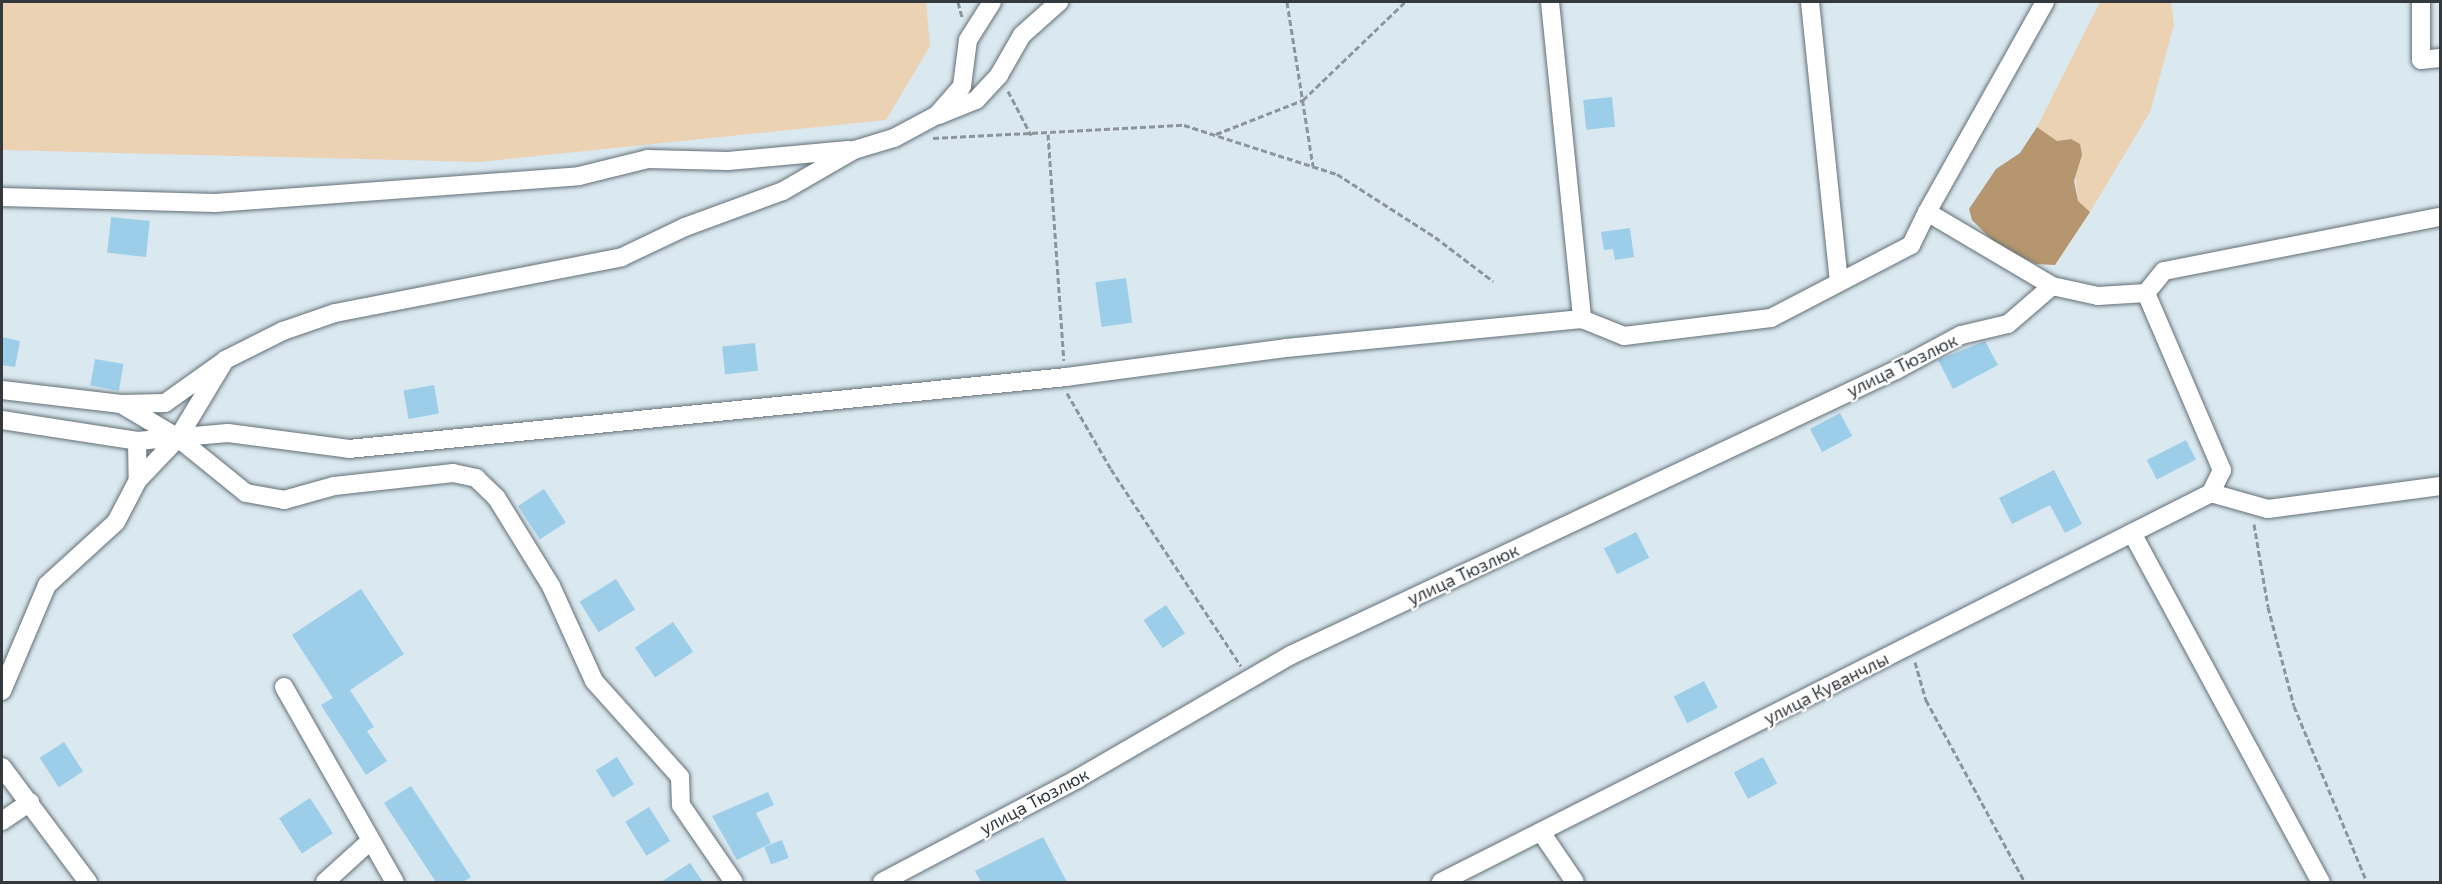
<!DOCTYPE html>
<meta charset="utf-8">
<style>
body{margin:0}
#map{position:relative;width:2442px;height:884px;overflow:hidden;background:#dae8f0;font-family:"Exo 2",sans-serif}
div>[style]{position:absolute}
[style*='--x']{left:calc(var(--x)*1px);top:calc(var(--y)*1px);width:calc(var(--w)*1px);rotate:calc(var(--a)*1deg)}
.green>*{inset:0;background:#ebd2b3}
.water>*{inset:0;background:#b5966f}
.building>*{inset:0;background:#9cceea;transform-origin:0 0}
.path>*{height:3px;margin-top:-1.5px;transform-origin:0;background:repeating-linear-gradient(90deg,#8c959b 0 6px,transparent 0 9px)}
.roads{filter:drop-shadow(0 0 2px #636f76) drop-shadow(0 0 2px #636f76)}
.minor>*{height:18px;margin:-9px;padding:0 9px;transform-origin:9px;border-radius:9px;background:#fff}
span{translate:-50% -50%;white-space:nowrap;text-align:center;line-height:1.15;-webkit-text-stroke:4.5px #fff;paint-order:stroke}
.street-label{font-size:18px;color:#34393d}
.frame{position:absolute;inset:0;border:3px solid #34393d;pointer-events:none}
</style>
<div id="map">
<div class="green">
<i style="clip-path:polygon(2px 2px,926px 2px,930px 46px,886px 120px,479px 162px,2px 150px)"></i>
<i style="clip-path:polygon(2100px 2px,2171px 2px,2174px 25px,2150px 112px,2090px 212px,2078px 201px,2071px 139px,2057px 141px,2037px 127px)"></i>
</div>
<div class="water">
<i style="clip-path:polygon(2037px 127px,2057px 141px,2071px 139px,2080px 144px,2082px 155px,2074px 181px,2078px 201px,2090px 212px,2055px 265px,2036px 264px,1995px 243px,1972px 220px,1969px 209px,1996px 169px,2020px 153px)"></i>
</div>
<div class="building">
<i style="left:1612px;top:97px;width:30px;height:29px;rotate:84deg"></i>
<i style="left:111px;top:217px;width:39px;height:36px;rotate:6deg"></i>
<i style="clip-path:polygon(1630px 228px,1634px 257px,1615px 260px,1613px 249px,1604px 250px,1601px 232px)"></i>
<i style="left:1126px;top:278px;width:45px;height:31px;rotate:82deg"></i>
<i style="clip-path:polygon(2px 337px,20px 341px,15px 367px,2px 365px)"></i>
<i style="clip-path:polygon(1985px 341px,1998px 365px,1953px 389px,1938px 360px)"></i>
<i style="left:755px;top:343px;width:28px;height:33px;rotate:84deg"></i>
<i style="left:95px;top:359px;width:29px;height:27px;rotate:10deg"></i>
<i style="left:434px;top:385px;width:29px;height:31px;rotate:80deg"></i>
<i style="left:1840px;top:413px;width:26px;height:34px;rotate:62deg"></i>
<i style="left:2186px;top:440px;width:22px;height:44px;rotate:63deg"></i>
<i style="clip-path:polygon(2054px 470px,2082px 524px,2065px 533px,2050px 505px,2012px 524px,1999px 498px)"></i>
<i style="left:544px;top:489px;width:40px;height:31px;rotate:57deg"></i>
<i style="left:1636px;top:532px;width:29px;height:36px;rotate:63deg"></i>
<i style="left:616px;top:579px;width:36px;height:43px;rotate:58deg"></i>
<i style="clip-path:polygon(361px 589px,404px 654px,350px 690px,374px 727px,367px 731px,387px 761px,366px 775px,321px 705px,333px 698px,292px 635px)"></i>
<i style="left:1166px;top:605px;width:34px;height:27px;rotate:56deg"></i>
<i style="left:673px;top:622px;width:36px;height:46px;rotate:56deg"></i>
<i style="left:1704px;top:681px;width:30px;height:34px;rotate:63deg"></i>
<i style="left:64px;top:742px;width:35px;height:29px;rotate:57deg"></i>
<i style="left:617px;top:757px;width:32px;height:25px;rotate:58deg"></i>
<i style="left:1763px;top:757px;width:30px;height:33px;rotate:62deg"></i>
<i style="clip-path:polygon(411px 786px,471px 877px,463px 882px,436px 882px,384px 803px)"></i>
<i style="clip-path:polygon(768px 792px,774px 805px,756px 813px,771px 843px,737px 860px,712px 816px)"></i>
<i style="left:310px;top:798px;width:42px;height:37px;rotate:57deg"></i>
<i style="left:649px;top:807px;width:40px;height:28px;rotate:58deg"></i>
<i style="clip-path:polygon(1043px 837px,1067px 882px,981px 882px,975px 871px)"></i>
<i style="left:782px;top:840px;width:19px;height:19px;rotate:69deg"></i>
<i style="clip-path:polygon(690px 863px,703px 882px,661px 882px)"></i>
</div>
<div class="path">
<i style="--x:958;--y:2;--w:16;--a:75"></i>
<i style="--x:1287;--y:2;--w:166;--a:81"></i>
<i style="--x:1008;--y:91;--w:50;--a:62.4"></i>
<i style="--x:1048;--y:134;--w:227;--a:86"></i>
<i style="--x:1216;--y:134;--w:93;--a:-21.3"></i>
<i style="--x:1303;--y:100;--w:141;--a:-43.9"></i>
<i style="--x:933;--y:138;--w:251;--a:-3"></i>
<i style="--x:1184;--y:125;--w:161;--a:17.8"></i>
<i style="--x:1337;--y:174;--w:117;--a:32.7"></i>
<i style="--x:1435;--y:237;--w:73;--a:37.2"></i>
<i style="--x:1067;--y:393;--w:88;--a:59.9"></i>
<i style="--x:1111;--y:469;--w:236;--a:56.6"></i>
<i style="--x:2254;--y:524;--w:84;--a:80.4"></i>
<i style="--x:2268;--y:607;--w:102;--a:75.3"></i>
<i style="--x:2294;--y:706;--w:191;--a:67.5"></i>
<i style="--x:1915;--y:662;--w:40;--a:74"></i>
<i style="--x:1926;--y:700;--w:207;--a:61.5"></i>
</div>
<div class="roads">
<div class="minor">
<i style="--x:1550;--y:2;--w:319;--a:84.2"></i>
<i style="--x:1810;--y:2;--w:281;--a:84.1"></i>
<i style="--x:2045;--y:2;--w:241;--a:119.3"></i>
<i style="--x:1927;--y:212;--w:145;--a:30.6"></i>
<i style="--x:2052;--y:286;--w:47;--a:12.3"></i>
<i style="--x:2098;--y:296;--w:48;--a:-3.6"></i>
<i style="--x:2146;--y:293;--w:193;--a:66.8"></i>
<i style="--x:2222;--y:470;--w:25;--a:116"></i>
<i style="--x:2421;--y:2;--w:58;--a:90"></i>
<i style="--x:2421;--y:60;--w:19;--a:-6"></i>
<i style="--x:939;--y:115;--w:40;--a:-22"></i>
<i style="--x:976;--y:100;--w:34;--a:-47"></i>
<i style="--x:999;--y:75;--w:46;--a:-60.1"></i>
<i style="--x:1022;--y:35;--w:50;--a:-41.7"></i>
<i style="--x:2;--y:197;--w:213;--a:1.6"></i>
<i style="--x:215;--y:203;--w:365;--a:-4.2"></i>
<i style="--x:579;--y:176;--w:71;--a:-13.8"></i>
<i style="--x:648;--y:159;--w:80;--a:1.4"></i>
<i style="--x:728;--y:161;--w:121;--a:-5.2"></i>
<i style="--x:2146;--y:293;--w:28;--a:-51"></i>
<i style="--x:2164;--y:271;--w:281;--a:-11.1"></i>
<i style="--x:2;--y:390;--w:120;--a:6.7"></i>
<i style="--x:121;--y:404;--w:44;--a:-1.3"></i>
<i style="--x:165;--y:403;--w:72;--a:-35.4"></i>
<i style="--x:121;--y:404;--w:66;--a:30.8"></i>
<i style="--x:178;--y:438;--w:87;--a:39"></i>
<i style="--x:246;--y:493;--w:39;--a:10"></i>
<i style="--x:284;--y:500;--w:52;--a:-15.6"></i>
<i style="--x:334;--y:486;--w:120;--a:-6.2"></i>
<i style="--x:453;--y:473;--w:24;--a:12"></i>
<i style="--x:476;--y:478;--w:28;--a:44"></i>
<i style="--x:496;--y:497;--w:105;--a:58.3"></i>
<i style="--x:551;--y:586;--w:104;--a:65.6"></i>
<i style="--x:594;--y:681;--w:129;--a:48.1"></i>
<i style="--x:680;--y:777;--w:28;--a:88"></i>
<i style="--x:681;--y:805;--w:93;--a:55.5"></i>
<i style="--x:2;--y:420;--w:137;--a:8.8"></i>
<i style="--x:137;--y:441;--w:91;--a:-5"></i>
<i style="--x:228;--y:433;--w:122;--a:7.5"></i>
<i style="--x:349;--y:449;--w:721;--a:-5.73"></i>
<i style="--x:1066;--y:377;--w:222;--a:-7.5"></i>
<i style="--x:1286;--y:348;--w:297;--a:-5.6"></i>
<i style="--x:1582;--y:319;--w:45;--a:22"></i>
<i style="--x:1624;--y:336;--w:148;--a:-7"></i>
<i style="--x:1771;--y:318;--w:158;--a:-27.5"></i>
<i style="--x:1911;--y:245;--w:37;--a:-64"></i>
<i style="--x:137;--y:441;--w:39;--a:89"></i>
<i style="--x:2211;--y:493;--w:59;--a:15.7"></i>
<i style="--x:2268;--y:509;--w:174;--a:-7.6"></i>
<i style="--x:2132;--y:533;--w:397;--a:61.6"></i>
<i style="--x:284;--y:687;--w:224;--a:60.4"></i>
<i style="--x:2;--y:691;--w:115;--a:-67"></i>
<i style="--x:47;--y:585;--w:93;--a:-42.4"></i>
<i style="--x:116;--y:522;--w:47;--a:-62.4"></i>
<i style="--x:138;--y:480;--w:58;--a:-46.4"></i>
<i style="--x:178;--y:438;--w:91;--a:-58.9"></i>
<i style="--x:225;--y:360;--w:65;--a:-26.6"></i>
<i style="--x:283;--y:331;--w:55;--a:-19.1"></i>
<i style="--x:335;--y:313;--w:292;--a:-11"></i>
<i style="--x:622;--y:257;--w:70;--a:-25.5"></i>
<i style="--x:685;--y:227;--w:104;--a:-20.2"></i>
<i style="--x:783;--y:191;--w:82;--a:-30"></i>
<i style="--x:854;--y:150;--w:42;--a:-16.7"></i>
<i style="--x:894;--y:138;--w:49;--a:-28.1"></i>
<i style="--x:937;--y:115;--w:38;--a:-49"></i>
<i style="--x:962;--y:86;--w:46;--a:-82.6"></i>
<i style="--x:968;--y:40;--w:45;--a:-57.7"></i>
<i style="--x:2;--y:767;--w:144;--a:53.2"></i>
<i style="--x:2;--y:821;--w:34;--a:-34"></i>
<i style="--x:1541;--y:832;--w:60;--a:55.8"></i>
<i style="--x:325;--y:882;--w:59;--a:-42.3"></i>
<i style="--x:882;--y:882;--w:221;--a:-27.8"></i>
<i style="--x:1077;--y:779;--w:247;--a:-30.1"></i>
<i style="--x:1291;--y:655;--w:669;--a:-25.22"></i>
<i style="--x:1896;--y:370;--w:74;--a:-28.3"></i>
<i style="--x:1961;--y:335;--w:48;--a:-13.2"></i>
<i style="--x:2008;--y:324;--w:58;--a:-40.8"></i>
<i style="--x:1441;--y:882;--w:863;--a:-26.8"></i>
</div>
</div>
<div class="street-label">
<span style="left:1902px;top:365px;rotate:-26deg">улица Тюзлюк</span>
<span style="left:1463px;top:574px;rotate:-25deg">улица Тюзлюк</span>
<span style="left:1826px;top:688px;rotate:-27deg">улица Куванчлы</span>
<span style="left:1034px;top:801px;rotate:-28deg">улица Тюзлюк</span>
</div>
<div class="frame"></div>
</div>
